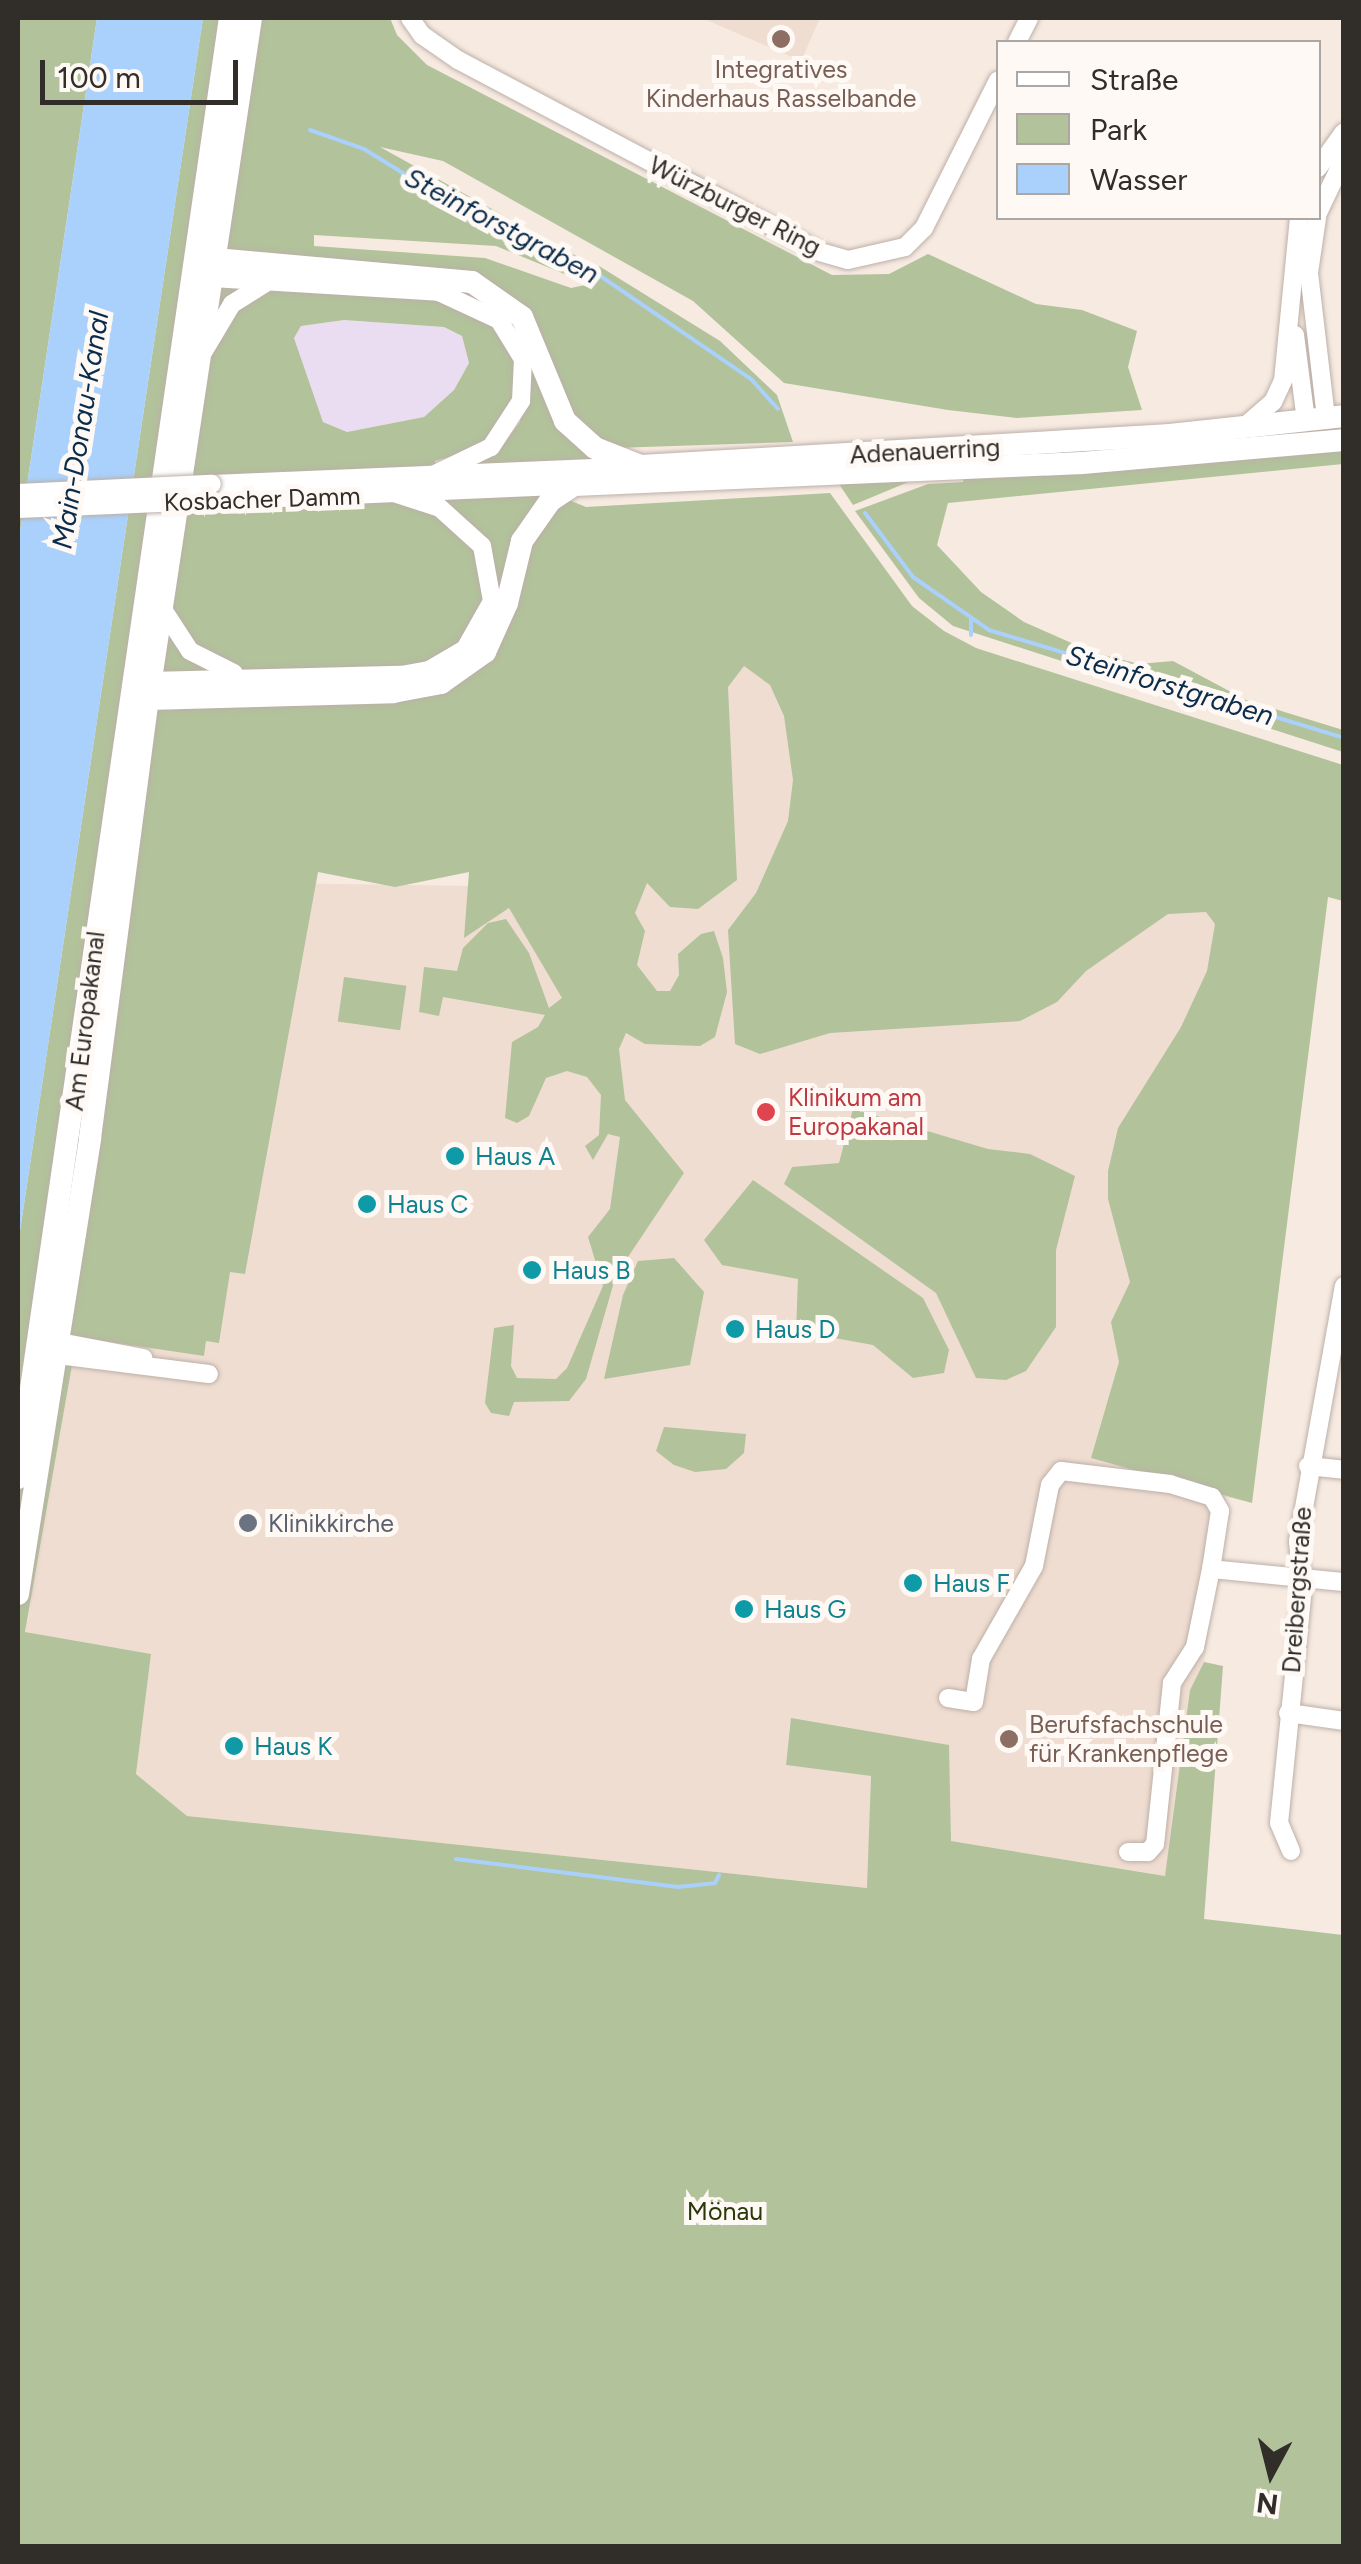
<!DOCTYPE html>
<meta charset="utf-8">
<style>
body{margin:0}
#map{position:relative;width:1361px;height:2564px;overflow:hidden;background:#f7eae1;font-family:Figtree,sans-serif}
div>[style]{position:absolute}
[style*='--x']{left:calc(var(--x)*1px);top:calc(var(--y)*1px);width:calc(var(--w)*1px);rotate:calc(var(--a)*1deg)}
.industrial>*{inset:0;background:#ebddf1}
.built>*{inset:0;background:#f0ddd1}
.green>*{inset:0;background:#b2c29b;transform-origin:0 0}
.water>*{inset:0;background:#aad1fb}
.stream>*{height:4px;margin:-2px;padding:0 2px;transform-origin:2px;border-radius:2px;background:#aad1fb}
.roads{filter:drop-shadow(0 0 2px #bcb0a8) drop-shadow(0 0 2px #bcb0a8)}
.minor>*{height:18px;margin:-9px;padding:0 9px;transform-origin:9px;border-radius:9px;background:#fff}
.major>*{height:22px;margin:-11px;padding:0 11px;transform-origin:11px;border-radius:11px;background:#fff}
.bridges{filter:drop-shadow(0 0 2px #bcb0a8) drop-shadow(0 0 2px #bcb0a8)}
.minor-bridge>*{height:18px;margin:-9px;padding:0 9px;transform-origin:9px;border-radius:9px;background:#fff}
.dots>*{width:28px;height:28px;translate:-50% -50%;box-sizing:border-box;border:5px solid #fef9f5;border-radius:50%}
span{translate:-50% -50%;white-space:nowrap;text-align:center;line-height:1.15;-webkit-text-stroke:10px #fef9f5;paint-order:stroke}
.education-label{font-size:25px;color:#785e54}
.left{translate:0 -50%;text-align:left}
.street-label{font-size:25px;color:#312d29}
.health-label{font-size:25px;color:#be3a42}
.culture-label{font-size:25px;color:#0d838f}
.worship-label{font-size:25px;color:#5b616d}
.park-label{font-size:25px;color:#2a3909}
.water-label{font-size:28px;color:#092c4d;font-style:italic}
.frame{position:absolute;inset:0;border:20px solid #312d29;pointer-events:none}
.legend{position:absolute;left:996px;top:40px;width:325px;height:180px;box-sizing:border-box;background:#fef9f5;border:2px solid #aca7a3;margin:0;padding:12px 18px;list-style:none;font-size:30px;color:#312d29}
.legend li{display:flex;align-items:center;gap:20px;height:50px}
.legend b{width:50px;border:2px solid #aca7a3}
.north{position:absolute;left:1221px;top:2424px;width:100px;height:100px;-webkit-text-stroke:8px #fef9f5;paint-order:stroke;rotate:187deg;font-size:28px;font-weight:700;line-height:40px;text-align:center;color:#312d29}
.north::after{content:'';display:block;margin:auto;width:35px;height:45px;background:#312d29;clip-path:polygon(50% 0,100% 100%,50% 72%,0 100%)}
.scale{position:absolute;left:40px;top:60px;width:198px;height:45px;box-sizing:border-box;border:5px solid #312d29;border-top:0;padding-left:12px;font-size:30px;line-height:35px;white-space:nowrap;color:#312d29;-webkit-text-stroke:8px #fef9f5;paint-order:stroke}
</style>
<div id="map">
<div class="industrial">
<i style="clip-path:polygon(344px 320px,443px 327px,462px 336px,469px 363px,454px 390px,424px 417px,347px 432px,323px 422px,294px 338px,301px 326px)"></i>
</div>
<div class="built">
<i style="clip-path:polygon(702px 18px,820px 18px,801px 61px)"></i>
<i style="clip-path:polygon(603px 630px,1340px 773px,1243px 1501px,1226px 1497px,1204px 1662px,1190px 1690px,1166px 1876px,950px 1841px,948px 1745px,792px 1719px,786px 1765px,871px 1776px,868px 1888px,187px 1816px,136px 1774px,151px 1654px,25px 1633px,77px 1337px,204px 1355px,269px 883px,552px 887px)"></i>
</div>
<div class="green">
<i style="clip-path:polygon(18px 18px,97px 18px,18px 545px)"></i>
<i style="clip-path:polygon(evenodd,203px 18px,390px 18px,397px 35px,427px 65px,832px 275px,889px 274px,928px 254px,1036px 304px,1082px 310px,1137px 331px,1128px 367px,1142px 410px,1017px 418px,948px 410px,784px 383px,693px 301px,443px 161px,380px 147px,591px 264px,567px 275px,496px 246px,314px 235px,314px 246px,485px 258px,571px 288px,590px 284px,599px 266px,720px 341px,777px 395px,793px 442px,614px 448px,581px 426px,480px 278px,445px 300px,482px 316px,506px 341px,517px 369px,515px 399px,498px 432px,477px 449px,435px 461px,437px 499px,552px 493px,586px 507px,830px 493px,912px 606px,944px 631px,976px 648px,1343px 765px,1343px 901px,1328px 897px,1252px 1503px,1091px 1458px,1119px 1362px,1111px 1322px,1130px 1282px,1108px 1199px,1108px 1171px,1118px 1128px,1181px 1027px,1207px 971px,1215px 924px,1206px 912px,1168px 914px,1086px 971px,1057px 1002px,1020px 1021px,830px 1033px,760px 1054px,735px 1044px,728px 930px,756px 893px,788px 821px,793px 780px,784px 716px,770px 685px,744px 666px,728px 687px,737px 880px,698px 909px,670px 907px,647px 883px,635px 913px,645px 931px,637px 965px,657px 991px,670px 991px,679px 975px,678px 954px,701px 934px,714px 931px,723px 958px,727px 992px,715px 1037px,700px 1046px,645px 1044px,626px 1033px,619px 1049px,625px 1100px,684px 1173px,616px 1275px,586px 1379px,569px 1401px,514px 1402px,509px 1416px,491px 1413px,485px 1403px,494px 1328px,514px 1325px,511px 1366px,517px 1378px,556px 1379px,567px 1368px,603px 1286px,588px 1237px,610px 1209px,620px 1137px,608px 1134px,593px 1160px,585px 1146px,599px 1135px,601px 1095px,587px 1077px,567px 1071px,546px 1078px,529px 1116px,517px 1123px,505px 1118px,512px 1042px,538px 1027px,545px 1015px,443px 997px,439px 1016px,419px 1012px,424px 967px,457px 971px,463px 948px,488px 923px,506px 919px,529px 953px,549px 1008px,562px 998px,509px 908px,464px 938px,469px 872px,395px 887px,318px 872px,245px 1274px,230px 1272px,219px 1343px,206px 1341px,204px 1356px,77px 1337px,25px 1632px,151px 1654px,136px 1774px,187px 1816px,867px 1888px,871px 1776px,786px 1765px,791px 1718px,949px 1745px,951px 1841px,1165px 1876px,1190px 1690px,1204px 1662px,1223px 1666px,1204px 1919px,1343px 1935px,1343px 2546px,18px 2546px,18px 1244px,203px 18px,344px 320px,444px 327px,462px 336px,469px 363px,454px 390px,424px 417px,347px 432px,323px 422px,294px 338px,301px 326px,344px 320px)"></i>
<i style="clip-path:polygon(528px 356px,601px 459px,470px 467px,501px 447px,520px 422px)"></i>
<i style="clip-path:polygon(1343px 446px,1343px 464px,948px 503px,937px 545px,981px 592px,1024px 622px,1092px 652px,1139px 664px,1173px 661px,1246px 700px,1343px 730px,1343px 752px,953px 626px,919px 598px,855px 511px,928px 484px,963px 482px,964px 475px)"></i>
<i style="clip-path:polygon(918px 478px,853px 505px,839px 484px)"></i>
<i style="left:344px;top:977px;width:63px;height:45px;rotate:8deg"></i>
<i style="clip-path:polygon(853px 1109px,988px 1149px,1030px 1154px,1075px 1176px,1056px 1250px,1056px 1327px,1026px 1371px,1006px 1380px,976px 1378px,936px 1293px,784px 1184px,792px 1167px,839px 1163px)"></i>
<i style="clip-path:polygon(753px 1180px,923px 1298px,949px 1350px,944px 1373px,913px 1378px,873px 1345px,796px 1331px,798px 1279px,722px 1265px,704px 1240px)"></i>
<i style="clip-path:polygon(674px 1258px,704px 1292px,690px 1365px,604px 1379px,623px 1295px,638px 1261px)"></i>
<i style="clip-path:polygon(664px 1427px,746px 1434px,744px 1453px,726px 1469px,695px 1472px,674px 1465px,656px 1451px)"></i>
</div>
<div class="water">
<i style="clip-path:polygon(97px 18px,203px 18px,18px 1244px,18px 545px)"></i>
</div>
<div class="stream">
<i style="--x:310;--y:130;--w:57;--a:19.4"></i>
<i style="--x:364;--y:149;--w:70;--a:31.7"></i>
<i style="--x:424;--y:186;--w:27;--a:15"></i>
<i style="--x:450;--y:193;--w:144;--a:27.8"></i>
<i style="--x:577;--y:260;--w:211;--a:34.4"></i>
<i style="--x:751;--y:379;--w:40;--a:48"></i>
<i style="--x:865;--y:513;--w:80;--a:53.1"></i>
<i style="--x:913;--y:577;--w:93;--a:34.9"></i>
<i style="--x:989;--y:630;--w:371;--a:16.9"></i>
<i style="--x:971;--y:635;--w:16;--a:-90"></i>
<i style="--x:456;--y:1859;--w:224;--a:7.2"></i>
<i style="--x:678;--y:1887;--w:37;--a:-6"></i>
<i style="--x:715;--y:1883;--w:9;--a:-63"></i>
</div>
<div class="roads">
<div class="minor">
<i style="--x:410;--y:18;--w:21;--a:55"></i>
<i style="--x:422;--y:35;--w:44;--a:34.8"></i>
<i style="--x:458;--y:60;--w:410;--a:27.9"></i>
<i style="--x:820;--y:252;--w:29;--a:16"></i>
<i style="--x:848;--y:260;--w:58;--a:-12.8"></i>
<i style="--x:905;--y:247;--w:27;--a:-45"></i>
<i style="--x:924;--y:228;--w:165;--a:-63.4"></i>
<i style="--x:1017;--y:42;--w:27;--a:-63"></i>
<i style="--x:1318;--y:168;--w:44;--a:-54.2"></i>
<i style="--x:1318;--y:213;--w:61;--a:-64.7"></i>
<i style="--x:1317;--y:218;--w:56;--a:98.3"></i>
<i style="--x:1309;--y:273;--w:146;--a:83.3"></i>
<i style="--x:212;--y:278;--w:227;--a:3.5"></i>
<i style="--x:439;--y:292;--w:66;--a:25"></i>
<i style="--x:499;--y:320;--w:46;--a:58.4"></i>
<i style="--x:523;--y:359;--w:42;--a:92.7"></i>
<i style="--x:521;--y:401;--w:55;--a:123.1"></i>
<i style="--x:491;--y:447;--w:67;--a:154.2"></i>
<i style="--x:1295;--y:335;--w:87;--a:82.7"></i>
<i style="--x:204;--y:351;--w:55;--a:-59.2"></i>
<i style="--x:232;--y:304;--w:39;--a:-32"></i>
<i style="--x:1245;--y:426;--w:37;--a:-41"></i>
<i style="--x:1273;--y:402;--w:23;--a:-65"></i>
<i style="--x:1283;--y:381;--w:164;--a:-84.4"></i>
<i style="--x:212;--y:484;--w:424;--a:-2.4"></i>
<i style="--x:212;--y:501;--w:362;--a:-2.5"></i>
<i style="--x:162;--y:608;--w:51;--a:56.9"></i>
<i style="--x:190;--y:651;--w:49;--a:26.6"></i>
<i style="--x:150;--y:681;--w:251;--a:-1.4"></i>
<i style="--x:401;--y:675;--w:28;--a:-10"></i>
<i style="--x:429;--y:670;--w:42;--a:-30.3"></i>
<i style="--x:465;--y:649;--w:55;--a:-60.6"></i>
<i style="--x:492;--y:601;--w:56;--a:-100.3"></i>
<i style="--x:482;--y:546;--w:57;--a:-137.9"></i>
<i style="--x:440;--y:508;--w:48;--a:-161.9"></i>
<i style="--x:60;--y:1342;--w:85;--a:10.9"></i>
<i style="--x:58;--y:1355;--w:152;--a:7.2"></i>
<i style="--x:1308;--y:1466;--w:36;--a:6"></i>
<i style="--x:1211;--y:1569;--w:134;--a:5.6"></i>
<i style="--x:948;--y:1698;--w:26;--a:9"></i>
<i style="--x:974;--y:1702;--w:44;--a:-80.8"></i>
<i style="--x:981;--y:1659;--w:107;--a:-60.3"></i>
<i style="--x:1034;--y:1566;--w:83;--a:-78.8"></i>
<i style="--x:1050;--y:1485;--w:18;--a:-52"></i>
<i style="--x:1061;--y:1471;--w:110;--a:6.8"></i>
<i style="--x:1170;--y:1484;--w:44;--a:17.2"></i>
<i style="--x:1212;--y:1497;--w:16;--a:60"></i>
<i style="--x:1220;--y:1511;--w:59;--a:98.8"></i>
<i style="--x:1211;--y:1569;--w:80;--a:101.6"></i>
<i style="--x:1195;--y:1647;--w:43;--a:122.6"></i>
<i style="--x:1172;--y:1683;--w:162;--a:96"></i>
<i style="--x:1155;--y:1844;--w:11;--a:131"></i>
<i style="--x:1148;--y:1852;--w:20;--a:180"></i>
<i style="--x:1288;--y:1713;--w:57;--a:8.1"></i>
<i style="--x:1291;--y:1851;--w:30;--a:-113"></i>
<i style="--x:1279;--y:1823;--w:236;--a:-84.2"></i>
<i style="--x:1303;--y:1588;--w:47;--a:-96.1"></i>
<i style="--x:1298;--y:1541;--w:259;--a:-79.8"></i>
</div>
<div class="major">
<i style="--x:215;--y:259;--w:258;--a:5.1"></i>
<i style="--x:472;--y:282;--w:61;--a:35"></i>
<i style="--x:522;--y:317;--w:113;--a:67.5"></i>
<i style="--x:565;--y:421;--w:40;--a:42"></i>
<i style="--x:595;--y:448;--w:49;--a:21.4"></i>
<i style="--x:641;--y:466;--w:530;--a:-3.35"></i>
<i style="--x:1170;--y:435;--w:175;--a:-6.2"></i>
<i style="--x:148;--y:699;--w:245;--a:-1.6"></i>
<i style="--x:393;--y:692;--w:49;--a:-10.6"></i>
<i style="--x:441;--y:683;--w:54;--a:-35.2"></i>
<i style="--x:485;--y:652;--w:54;--a:-65.8"></i>
<i style="--x:507;--y:603;--w:64;--a:-76.4"></i>
<i style="--x:522;--y:541;--w:49;--a:-55"></i>
<i style="--x:550;--y:501;--w:29;--a:-34"></i>
<i style="--x:574;--y:485;--w:508;--a:-2.48"></i>
<i style="--x:1082;--y:463;--w:263;--a:-5"></i>
<i style="--x:18;--y:1478;--w:1475;--a:-81.74"></i>
<i style="--x:18;--y:1594;--w:462;--a:-81"></i>
<i style="--x:90;--y:1138;--w:443;--a:-82.5"></i>
<i style="--x:148;--y:699;--w:689;--a:-81.4"></i>
</div>
</div>
<div class="bridges">
<div class="minor-bridge">
<i style="--x:18;--y:493;--w:194;--a:-2.7"></i>
<i style="--x:18;--y:509;--w:194;--a:-2.4"></i>
</div>
</div>
<div class="dots">
<i style="left:781px;top:39px;background:#8d6e63"></i>
<i style="left:766px;top:1112px;background:#e0444e"></i>
<i style="left:455px;top:1156px;background:#0f9aa8"></i>
<i style="left:367px;top:1204px;background:#0f9aa8"></i>
<i style="left:532px;top:1270px;background:#0f9aa8"></i>
<i style="left:735px;top:1329px;background:#0f9aa8"></i>
<i style="left:248px;top:1523px;background:#6b7280"></i>
<i style="left:913px;top:1583px;background:#0f9aa8"></i>
<i style="left:744px;top:1609px;background:#0f9aa8"></i>
<i style="left:1009px;top:1739px;background:#8d6e63"></i>
<i style="left:234px;top:1746px;background:#0f9aa8"></i>
</div>
<div class="education-label">
<span style="left:781px;top:84px">Integratives<br>Kinderhaus Rasselbande</span>
<span class="left" style="left:1029px;top:1739px">Berufsfachschule<br>für Krankenpflege</span>
</div>
<div class="street-label">
<span style="left:735px;top:206px;rotate:27deg">Würzburger Ring</span>
<span style="left:925px;top:451px;rotate:-3deg">Adenauerring</span>
<span style="left:262px;top:499px;rotate:-2deg">Kosbacher Damm</span>
<span style="left:85px;top:1021px;rotate:-83deg">Am Europakanal</span>
<span style="left:1297px;top:1590px;rotate:-86deg">Dreibergstraße</span>
</div>
<div class="health-label">
<span class="left" style="left:788px;top:1112px">Klinikum am<br>Europakanal</span>
</div>
<div class="culture-label">
<span class="left" style="left:475px;top:1156px">Haus A</span>
<span class="left" style="left:387px;top:1204px">Haus C</span>
<span class="left" style="left:552px;top:1270px">Haus B</span>
<span class="left" style="left:755px;top:1329px">Haus D</span>
<span class="left" style="left:933px;top:1583px">Haus F</span>
<span class="left" style="left:764px;top:1609px">Haus G</span>
<span class="left" style="left:254px;top:1746px">Haus K</span>
</div>
<div class="worship-label">
<span class="left" style="left:268px;top:1523px">Klinikkirche</span>
</div>
<div class="park-label">
<span style="left:725px;top:2211px">Mönau</span>
</div>
<div class="water-label">
<span style="left:502px;top:225px;rotate:28deg">Steinforstgraben</span>
<span style="left:80px;top:430px;rotate:-81deg">Main-Donau-Kanal</span>
<span style="left:1170px;top:685px;rotate:17deg">Steinforstgraben</span>
</div>
<div class="frame"></div>
<ul class="legend">
<li><b style="height:12px;background:#fff"></b>Straße</li>
<li><b style="height:28px;background:#b2c29b"></b>Park</li>
<li><b style="height:28px;background:#aad1fb"></b>Wasser</li>
</ul>
<div class="north">N</div>
<div class="scale">100 m</div>
</div>
